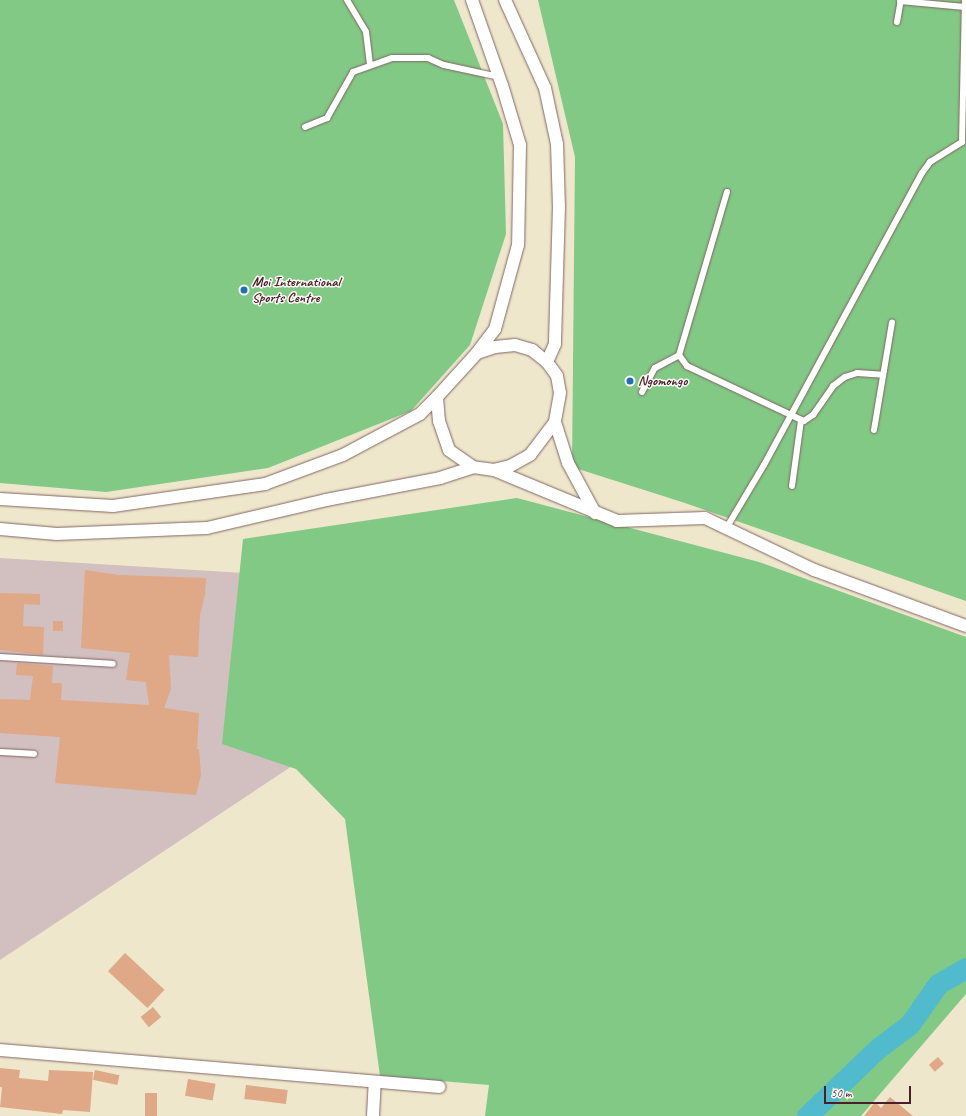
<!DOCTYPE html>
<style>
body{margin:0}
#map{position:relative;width:966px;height:1116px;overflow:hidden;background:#eee7cb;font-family:Caveat,sans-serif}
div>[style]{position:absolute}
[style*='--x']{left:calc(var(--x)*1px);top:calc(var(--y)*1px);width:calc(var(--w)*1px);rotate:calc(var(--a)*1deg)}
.industrial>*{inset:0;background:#d2bfc0}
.green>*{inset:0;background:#81c985}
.river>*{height:21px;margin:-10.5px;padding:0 10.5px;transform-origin:10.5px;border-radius:10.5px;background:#51bacd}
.building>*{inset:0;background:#dfa886;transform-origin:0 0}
.roads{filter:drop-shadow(0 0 1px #836563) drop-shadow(0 0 1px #836563)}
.service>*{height:6px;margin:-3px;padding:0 3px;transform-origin:3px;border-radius:3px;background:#fff}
.minor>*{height:12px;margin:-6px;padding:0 6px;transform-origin:6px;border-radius:6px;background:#fff}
.dots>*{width:11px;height:11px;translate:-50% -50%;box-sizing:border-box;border:2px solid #fdfcf7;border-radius:50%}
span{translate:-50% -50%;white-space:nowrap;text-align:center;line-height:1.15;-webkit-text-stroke:3px #fdfcf7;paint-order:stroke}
.poi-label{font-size:14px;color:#4a1f2b;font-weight:700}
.left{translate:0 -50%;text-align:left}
.scale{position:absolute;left:824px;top:1086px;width:87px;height:18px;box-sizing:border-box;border:2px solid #4a1f2b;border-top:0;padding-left:5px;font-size:12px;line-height:14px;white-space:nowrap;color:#4a1f2b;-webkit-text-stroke:3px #fdfcf7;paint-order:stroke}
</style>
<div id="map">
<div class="industrial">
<i style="clip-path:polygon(0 558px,391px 582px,375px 711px,0 960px)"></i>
</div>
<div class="green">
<i style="clip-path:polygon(0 0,454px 0,503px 124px,506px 234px,470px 345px,411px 411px,268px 468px,106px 492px,0 483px)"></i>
<i style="clip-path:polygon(538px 0,966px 0,966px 601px,685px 503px,572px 467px,575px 157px)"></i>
<i style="clip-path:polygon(517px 498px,759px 562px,966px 637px,966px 994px,861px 1116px,485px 1116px,489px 1085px,380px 1076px,345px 819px,296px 769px,222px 744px,243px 539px)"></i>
</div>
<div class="river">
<i style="--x:807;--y:1116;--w:97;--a:-43.7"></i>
<i style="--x:877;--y:1049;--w:41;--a:-37.1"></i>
<i style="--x:910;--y:1024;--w:49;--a:-55"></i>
<i style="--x:938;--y:984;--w:32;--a:-30"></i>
</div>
<div class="building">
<i style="clip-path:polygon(85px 570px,119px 575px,206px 578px,205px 595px,200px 615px,198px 657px,169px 655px,171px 689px,164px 708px,199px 713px,197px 749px,199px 749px,201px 775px,196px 795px,55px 783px,60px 737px,0 733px,0 699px,30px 700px,33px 676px,16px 675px,17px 663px,53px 666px,52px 683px,62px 683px,61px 700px,149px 705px,146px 682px,126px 680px,130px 653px,81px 648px)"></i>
<i style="clip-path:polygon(0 593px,40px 594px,40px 605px,24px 604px,23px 626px,44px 627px,43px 655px,0 650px)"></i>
<i style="left:53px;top:621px;width:10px;height:10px"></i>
<i style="left:125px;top:953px;width:54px;height:25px;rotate:43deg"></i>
<i style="left:153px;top:1007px;width:13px;height:16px;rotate:51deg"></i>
<i style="left:938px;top:1057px;width:9px;height:12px;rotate:49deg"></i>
<i style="clip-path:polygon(0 1068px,20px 1070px,19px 1078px,48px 1081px,49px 1070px,93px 1072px,90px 1112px,63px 1110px,62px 1114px,0 1107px,2px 1087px,0 1087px)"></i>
<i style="left:95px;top:1070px;width:25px;height:10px;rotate:12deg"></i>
<i style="left:188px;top:1079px;width:28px;height:17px;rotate:10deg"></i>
<i style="left:246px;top:1085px;width:42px;height:14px;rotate:7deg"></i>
<i style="left:145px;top:1093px;width:12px;height:23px"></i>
<i style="clip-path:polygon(890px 1097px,913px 1116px,864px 1116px,875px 1102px,881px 1108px)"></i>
</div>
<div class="roads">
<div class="service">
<i style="--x:347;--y:0;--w:37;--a:59"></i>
<i style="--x:366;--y:32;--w:33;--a:83"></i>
<i style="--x:900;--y:1;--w:65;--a:5.3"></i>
<i style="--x:897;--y:22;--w:22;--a:-80"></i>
<i style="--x:305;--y:127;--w:24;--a:-22"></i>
<i style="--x:327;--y:118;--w:53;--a:-60.5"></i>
<i style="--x:353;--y:72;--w:41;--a:-19.7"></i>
<i style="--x:392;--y:58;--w:36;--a:0"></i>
<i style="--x:428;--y:58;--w:17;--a:24"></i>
<i style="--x:444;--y:65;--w:56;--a:12.3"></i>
<i style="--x:727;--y:192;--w:170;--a:106.4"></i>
<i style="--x:679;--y:355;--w:14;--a:54"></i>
<i style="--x:687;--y:366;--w:129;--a:25.2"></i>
<i style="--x:804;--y:421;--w:11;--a:-34"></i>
<i style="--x:813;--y:415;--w:35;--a:-55"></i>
<i style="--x:833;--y:386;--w:15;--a:-37"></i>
<i style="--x:845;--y:377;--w:13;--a:-18"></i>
<i style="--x:857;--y:373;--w:26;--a:4"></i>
<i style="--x:642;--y:392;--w:27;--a:-62"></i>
<i style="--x:655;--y:368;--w:27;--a:-28"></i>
<i style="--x:874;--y:430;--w:109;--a:-80.5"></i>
<i style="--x:792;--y:486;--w:67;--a:-82.2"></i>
<i style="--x:727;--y:527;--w:72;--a:-59.2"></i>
<i style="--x:764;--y:465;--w:332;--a:-61.6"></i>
<i style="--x:922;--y:173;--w:14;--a:-54"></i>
<i style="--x:930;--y:162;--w:38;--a:-32"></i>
<i style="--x:962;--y:142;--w:142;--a:-88.8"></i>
<i style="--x:0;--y:657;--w:113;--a:3.5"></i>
<i style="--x:0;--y:752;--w:34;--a:3"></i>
</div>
<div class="minor">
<i style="--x:472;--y:0;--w:90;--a:70.6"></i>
<i style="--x:502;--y:85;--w:63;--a:73.3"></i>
<i style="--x:520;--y:145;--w:100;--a:91.1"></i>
<i style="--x:518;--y:245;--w:87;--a:105.3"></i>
<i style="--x:495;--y:329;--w:30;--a:127"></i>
<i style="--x:505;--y:0;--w:97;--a:65.6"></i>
<i style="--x:545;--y:88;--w:57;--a:77.9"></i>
<i style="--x:557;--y:144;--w:62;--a:88.2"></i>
<i style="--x:559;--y:206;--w:138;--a:91.7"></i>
<i style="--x:555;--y:344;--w:20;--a:114"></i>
<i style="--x:515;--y:345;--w:18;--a:16"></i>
<i style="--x:532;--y:350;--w:19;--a:39"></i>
<i style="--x:547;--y:362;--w:17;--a:54"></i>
<i style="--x:557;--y:376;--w:17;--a:80"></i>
<i style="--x:560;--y:393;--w:29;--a:100"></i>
<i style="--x:555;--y:422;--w:41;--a:127.1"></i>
<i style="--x:530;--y:455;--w:23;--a:151"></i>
<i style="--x:510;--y:466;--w:16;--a:166"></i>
<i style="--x:494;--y:470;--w:21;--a:-172"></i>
<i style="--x:473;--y:467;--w:29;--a:-145"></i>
<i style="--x:449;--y:450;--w:31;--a:-109"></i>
<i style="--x:439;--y:421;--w:24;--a:-95"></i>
<i style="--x:437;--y:397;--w:59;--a:-47.7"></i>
<i style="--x:477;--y:353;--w:19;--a:-18"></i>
<i style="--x:495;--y:347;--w:20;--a:-6"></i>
<i style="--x:555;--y:422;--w:43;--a:72.4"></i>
<i style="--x:568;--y:463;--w:57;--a:61.6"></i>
<i style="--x:494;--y:470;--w:133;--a:22.5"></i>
<i style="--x:617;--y:521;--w:88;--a:-2"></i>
<i style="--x:705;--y:518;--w:121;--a:25.5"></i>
<i style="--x:814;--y:570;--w:162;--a:20.2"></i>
<i style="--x:0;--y:499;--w:113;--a:3.5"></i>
<i style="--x:113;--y:506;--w:154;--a:-8.2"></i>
<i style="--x:265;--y:484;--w:83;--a:-20.4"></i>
<i style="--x:343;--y:455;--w:87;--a:-28"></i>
<i style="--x:420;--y:414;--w:24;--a:-45"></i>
<i style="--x:0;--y:529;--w:57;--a:5"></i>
<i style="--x:57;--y:534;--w:150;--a:-2.3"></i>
<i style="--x:207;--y:528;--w:122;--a:-13.2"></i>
<i style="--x:326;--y:500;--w:116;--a:-10.9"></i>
<i style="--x:440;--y:478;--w:35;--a:-18"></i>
<i style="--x:0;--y:1050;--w:441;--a:4.8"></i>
<i style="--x:373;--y:1116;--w:33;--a:-87"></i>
</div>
</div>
<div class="dots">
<i style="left:244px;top:290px;background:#1f6fb2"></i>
<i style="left:630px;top:381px;background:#1f6fb2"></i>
</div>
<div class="poi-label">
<span class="left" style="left:252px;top:290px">Moi International<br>Sports Centre</span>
<span class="left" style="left:638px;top:381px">Ngomongo</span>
</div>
<div class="scale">50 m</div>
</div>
